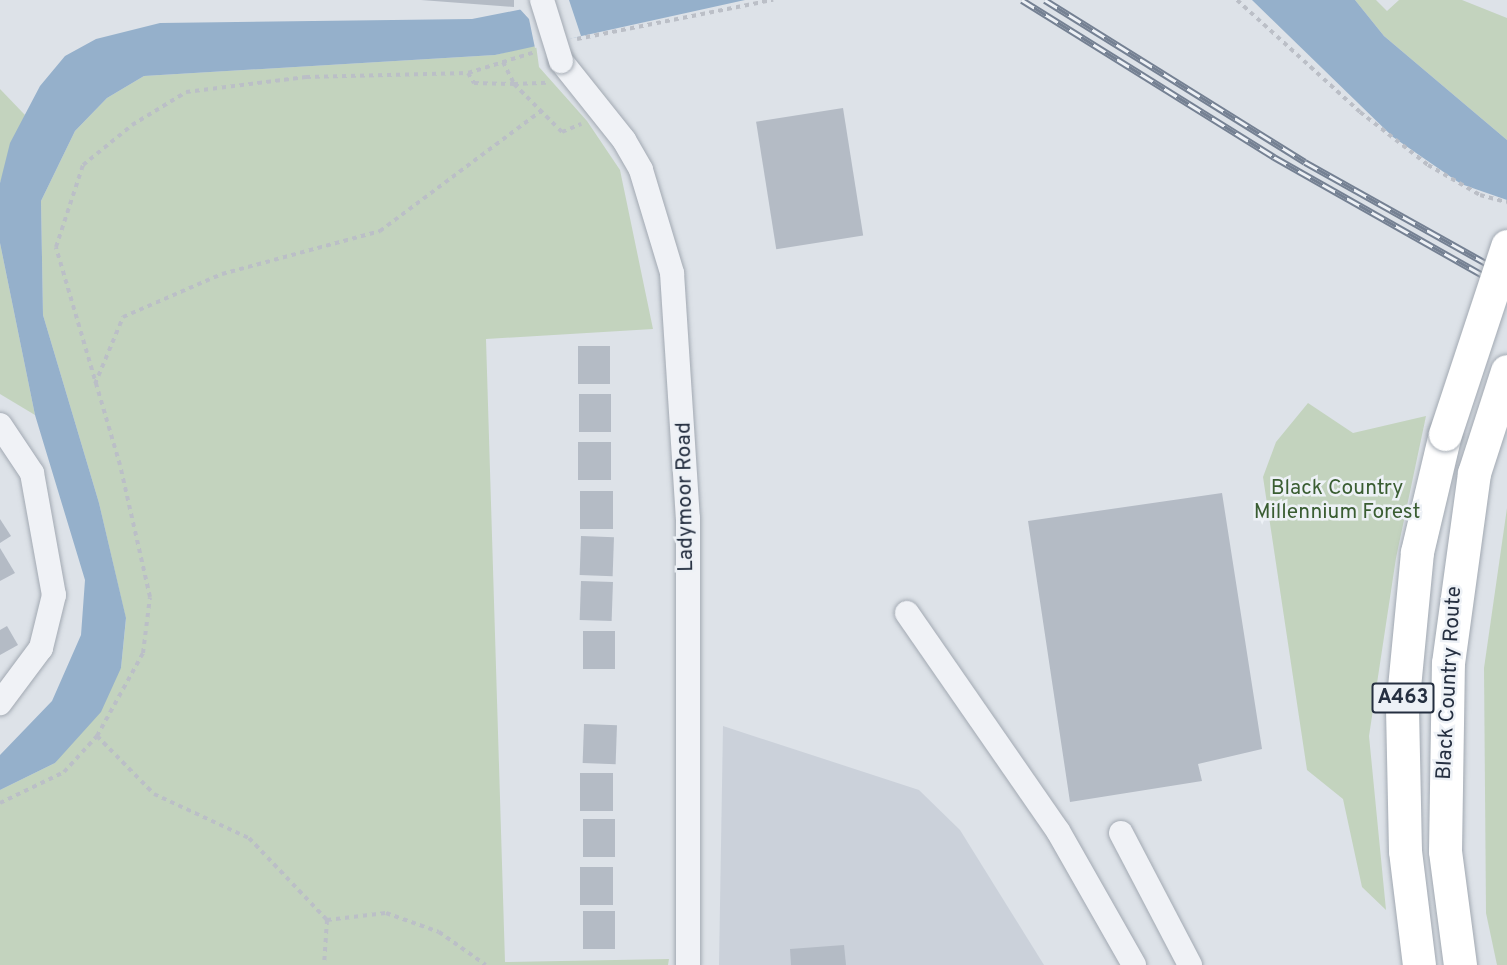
<!DOCTYPE html>
<style>
body{margin:0}
#map{position:relative;width:1507px;height:965px;overflow:hidden;background:#dde2e8;font-family:Overpass,sans-serif}
div>[style]{position:absolute}
[style*='--x']{left:calc(var(--x)*1px);top:calc(var(--y)*1px);width:calc(var(--w)*1px);rotate:calc(var(--a)*1deg)}
.built>*{inset:0;background:#cbd1da}
.green>*{inset:0;background:#c3d3be}
.water>*{inset:0;background:#95b0cb}
.pier>*{inset:0;background:#dde2e8}
.building>*{inset:0;background:#b4bbc5;transform-origin:0 0}
.path>*{height:4px;margin-top:-2px;transform-origin:0;background:repeating-linear-gradient(90deg,#bbbfc7 0 4.5px,transparent 0 9px)}
.roads{filter:drop-shadow(0 0 2px #a2a9b2) drop-shadow(0 0 2px #a2a9b2)}
.minor>*{height:24px;margin:-12px;padding:0 12px;transform-origin:12px;border-radius:12px;background:#f0f2f6}
.highway>*{height:33px;margin:-16.5px;padding:0 16.5px;transform-origin:16.5px;border-radius:16.5px;background:#fff}
.rail>*{height:7px;margin-top:-3.5px;transform-origin:0;background:repeating-linear-gradient(90deg,#edf1f6 0 14px,#758193 0 28px);box-sizing:border-box;border-block:2px solid #758193}
.bridges{filter:drop-shadow(0 0 2px #a2a9b2) drop-shadow(0 0 2px #a2a9b2)}
.minor-bridge>*{height:24px;margin:-12px;padding:0 12px;transform-origin:12px;border-radius:12px;background:#f0f2f6}
.highway-bridge>*{height:33px;margin:-16.5px;padding:0 16.5px;transform-origin:16.5px;border-radius:16.5px;background:#fff}
span{translate:-50% -50%;white-space:nowrap;text-align:center;line-height:1.15;-webkit-text-stroke:5px #edf1f6;paint-order:stroke}
.shield-label span{padding:2px 4px;background:#edf1f6;border:2px solid;border-radius:4px;-webkit-text-stroke-width:0}
.shield-label{font-size:20px;color:#252f40;font-weight:700}
.park-label{font-size:21px;color:#3a5d32}
.street-label{font-size:21px;color:#252f40}
</style>
<div id="map">
<div class="built">
<i style="clip-path:polygon(723px 726px,919px 790px,960px 830px,1044px 965px,719px 965px)"></i>
</div>
<div class="green">
<i style="clip-path:polygon(1355px 0,1376px 0,1387px 11px,1399px 0,1462px 0,1507px 18px,1507px 140px,1384px 36px)"></i>
<i style="clip-path:polygon(536px 45px,539px 67px,587px 121px,620px 170px,653px 329px,486px 339px,505px 962px,669px 959px,668px 965px,0 965px,0 790px,55px 763px,121px 668px,126px 619px,99px 503px,43px 315px,41px 201px,75px 131px,107px 98px,144px 76px,495px 55px)"></i>
<i style="clip-path:polygon(0 89px,25px 115px,0 183px)"></i>
<i style="clip-path:polygon(0 243px,35px 415px,0 394px)"></i>
<i style="clip-path:polygon(1308px 403px,1353px 433px,1426px 416px,1396px 558px,1369px 736px,1386px 910px,1362px 887px,1343px 799px,1307px 770px,1263px 477px,1276px 442px)"></i>
<i style="clip-path:polygon(1507px 508px,1507px 965px,1497px 965px,1486px 913px,1484px 668px)"></i>
</div>
<div class="water">
<i style="clip-path:polygon(568px 0,745px 0,495px 55px,144px 76px,107px 98px,75px 131px,41px 201px,43px 315px,99px 503px,126px 618px,121px 668px,101px 712px,55px 763px,0 790px,0 755px,52px 701px,81px 635px,85px 580px,35px 415px,0 243px,0 183px,10px 143px,40px 86px,65px 56px,96px 39px,160px 23px,472px 19px)"></i>
<i style="clip-path:polygon(1252px 0,1355px 0,1384px 36px,1507px 140px,1507px 200px,1461px 184px,1393px 137px)"></i>
</div>
<div class="pier">
<i style="clip-path:polygon(552px 0,569px 0,581px 36px,535px 48px,529px 19px,518px 7px)"></i>
</div>
<div class="building">
<i style="clip-path:polygon(421px 0,514px 0,514px 7px)"></i>
<i style="left:843px;top:108px;width:129px;height:88px;rotate:81deg"></i>
<i style="left:578px;top:346px;width:32px;height:38px"></i>
<i style="left:579px;top:394px;width:32px;height:38px"></i>
<i style="left:578px;top:442px;width:33px;height:38px"></i>
<i style="left:580px;top:491px;width:33px;height:38px"></i>
<i style="clip-path:polygon(1222px 493px,1262px 749px,1198px 764px,1202px 781px,1070px 802px,1028px 521px)"></i>
<i style="clip-path:polygon(0 519px,11px 536px,0 543px)"></i>
<i style="left:581px;top:536px;width:33px;height:39px;rotate:2deg"></i>
<i style="clip-path:polygon(0 548px,15px 573px,0 581px)"></i>
<i style="left:581px;top:581px;width:32px;height:39px;rotate:2deg"></i>
<i style="clip-path:polygon(7px 626px,18px 645px,0 655px,0 630px)"></i>
<i style="left:583px;top:631px;width:32px;height:38px"></i>
<i style="left:584px;top:724px;width:33px;height:39px;rotate:2deg"></i>
<i style="left:580px;top:773px;width:33px;height:38px"></i>
<i style="left:583px;top:819px;width:32px;height:38px"></i>
<i style="left:580px;top:867px;width:33px;height:38px"></i>
<i style="left:583px;top:911px;width:32px;height:38px"></i>
<i style="clip-path:polygon(844px 945px,846px 965px,791px 965px,790px 949px)"></i>
</div>
<div class="path">
<i style="--x:1237;--y:0;--w:166;--a:42.3"></i>
<i style="--x:1360;--y:112;--w:86;--a:37.9"></i>
<i style="--x:1428;--y:165;--w:60;--a:30"></i>
<i style="--x:1480;--y:195;--w:28;--a:15"></i>
<i style="--x:577;--y:39;--w:200;--a:-11.3"></i>
<i style="--x:503;--y:62;--w:25;--a:63"></i>
<i style="--x:514;--y:84;--w:33;--a:-2"></i>
<i style="--x:468;--y:73;--w:12;--a:59"></i>
<i style="--x:474;--y:83;--w:40;--a:1.4"></i>
<i style="--x:514;--y:84;--w:68;--a:45"></i>
<i style="--x:562;--y:132;--w:21;--a:-23"></i>
<i style="--x:95;--y:384;--w:73;--a:-67.3"></i>
<i style="--x:123;--y:317;--w:108;--a:-23.5"></i>
<i style="--x:222;--y:274;--w:164;--a:-15.2"></i>
<i style="--x:380;--y:231;--w:201;--a:-36.7"></i>
<i style="--x:97;--y:736;--w:81;--a:45.5"></i>
<i style="--x:154;--y:794;--w:105;--a:24.9"></i>
<i style="--x:249;--y:838;--w:113;--a:46.4"></i>
<i style="--x:327;--y:920;--w:45;--a:93.8"></i>
<i style="--x:0;--y:803;--w:71;--a:-25.8"></i>
<i style="--x:64;--y:772;--w:49;--a:-47.5"></i>
<i style="--x:97;--y:736;--w:95;--a:-61"></i>
<i style="--x:143;--y:653;--w:56;--a:-82.9"></i>
<i style="--x:150;--y:597;--w:135;--a:-102.8"></i>
<i style="--x:120;--y:465;--w:227;--a:-106.4"></i>
<i style="--x:56;--y:247;--w:86;--a:-71.8"></i>
<i style="--x:83;--y:165;--w:63;--a:-39.2"></i>
<i style="--x:132;--y:125;--w:63;--a:-31.4"></i>
<i style="--x:186;--y:92;--w:121;--a:-7.1"></i>
<i style="--x:306;--y:77;--w:162;--a:-1.4"></i>
<i style="--x:468;--y:73;--w:70;--a:-17.4"></i>
<i style="--x:327;--y:920;--w:59;--a:-6.8"></i>
<i style="--x:386;--y:913;--w:56;--a:19.7"></i>
<i style="--x:439;--y:932;--w:57;--a:35.1"></i>
</div>
<div class="roads">
<div class="minor">
<i style="--x:561;--y:61;--w:101;--a:51.4"></i>
<i style="--x:624;--y:140;--w:34;--a:60"></i>
<i style="--x:641;--y:170;--w:108;--a:73.2"></i>
<i style="--x:672;--y:273;--w:246;--a:86.3"></i>
<i style="--x:688;--y:518;--w:447;--a:90"></i>
<i style="--x:0;--y:425;--w:58;--a:56.3"></i>
<i style="--x:32;--y:473;--w:124;--a:79.8"></i>
<i style="--x:54;--y:595;--w:55;--a:103.8"></i>
<i style="--x:41;--y:648;--w:69;--a:126.7"></i>
<i style="--x:907;--y:613;--w:265;--a:55.3"></i>
<i style="--x:1058;--y:831;--w:154;--a:60.4"></i>
<i style="--x:1121;--y:833;--w:149;--a:62.4"></i>
</div>
<div class="highway">
<i style="--x:1419;--y:965;--w:115;--a:-97"></i>
<i style="--x:1405;--y:851;--w:143;--a:-91.2"></i>
<i style="--x:1402;--y:708;--w:157;--a:-84.5"></i>
<i style="--x:1417;--y:552;--w:121;--a:-76.7"></i>
<i style="--x:1460;--y:965;--w:115;--a:-97.5"></i>
<i style="--x:1445;--y:851;--w:188;--a:-89.1"></i>
<i style="--x:1448;--y:663;--w:192;--a:-82.2"></i>
<i style="--x:1474;--y:473;--w:107;--a:-72.1"></i>
</div>
</div>
<div class="rail">
<i style="--x:1022;--y:0;--w:297;--a:31.9"></i>
<i style="--x:1274;--y:157;--w:268;--a:29.5"></i>
<i style="--x:1045;--y:0;--w:306;--a:31.9"></i>
<i style="--x:1305;--y:162;--w:231;--a:29.2"></i>
</div>
<div class="bridges">
<div class="minor-bridge">
<i style="--x:542;--y:0;--w:64;--a:72.7"></i>
</div>
<div class="highway-bridge">
<i style="--x:1445;--y:434;--w:198;--a:-71.7"></i>
</div>
</div>
<div class="shield-label">
<span style="left:1403px;top:698px">A463</span>
</div>
<div class="park-label">
<span style="left:1337px;top:501px">Black Country<br>Millennium Forest</span>
</div>
<div class="street-label">
<span style="left:686px;top:497px;rotate:-91deg">Ladymoor Road</span>
<span style="left:1450px;top:683px;rotate:-87deg">Black Country Route</span>
</div>
</div>
